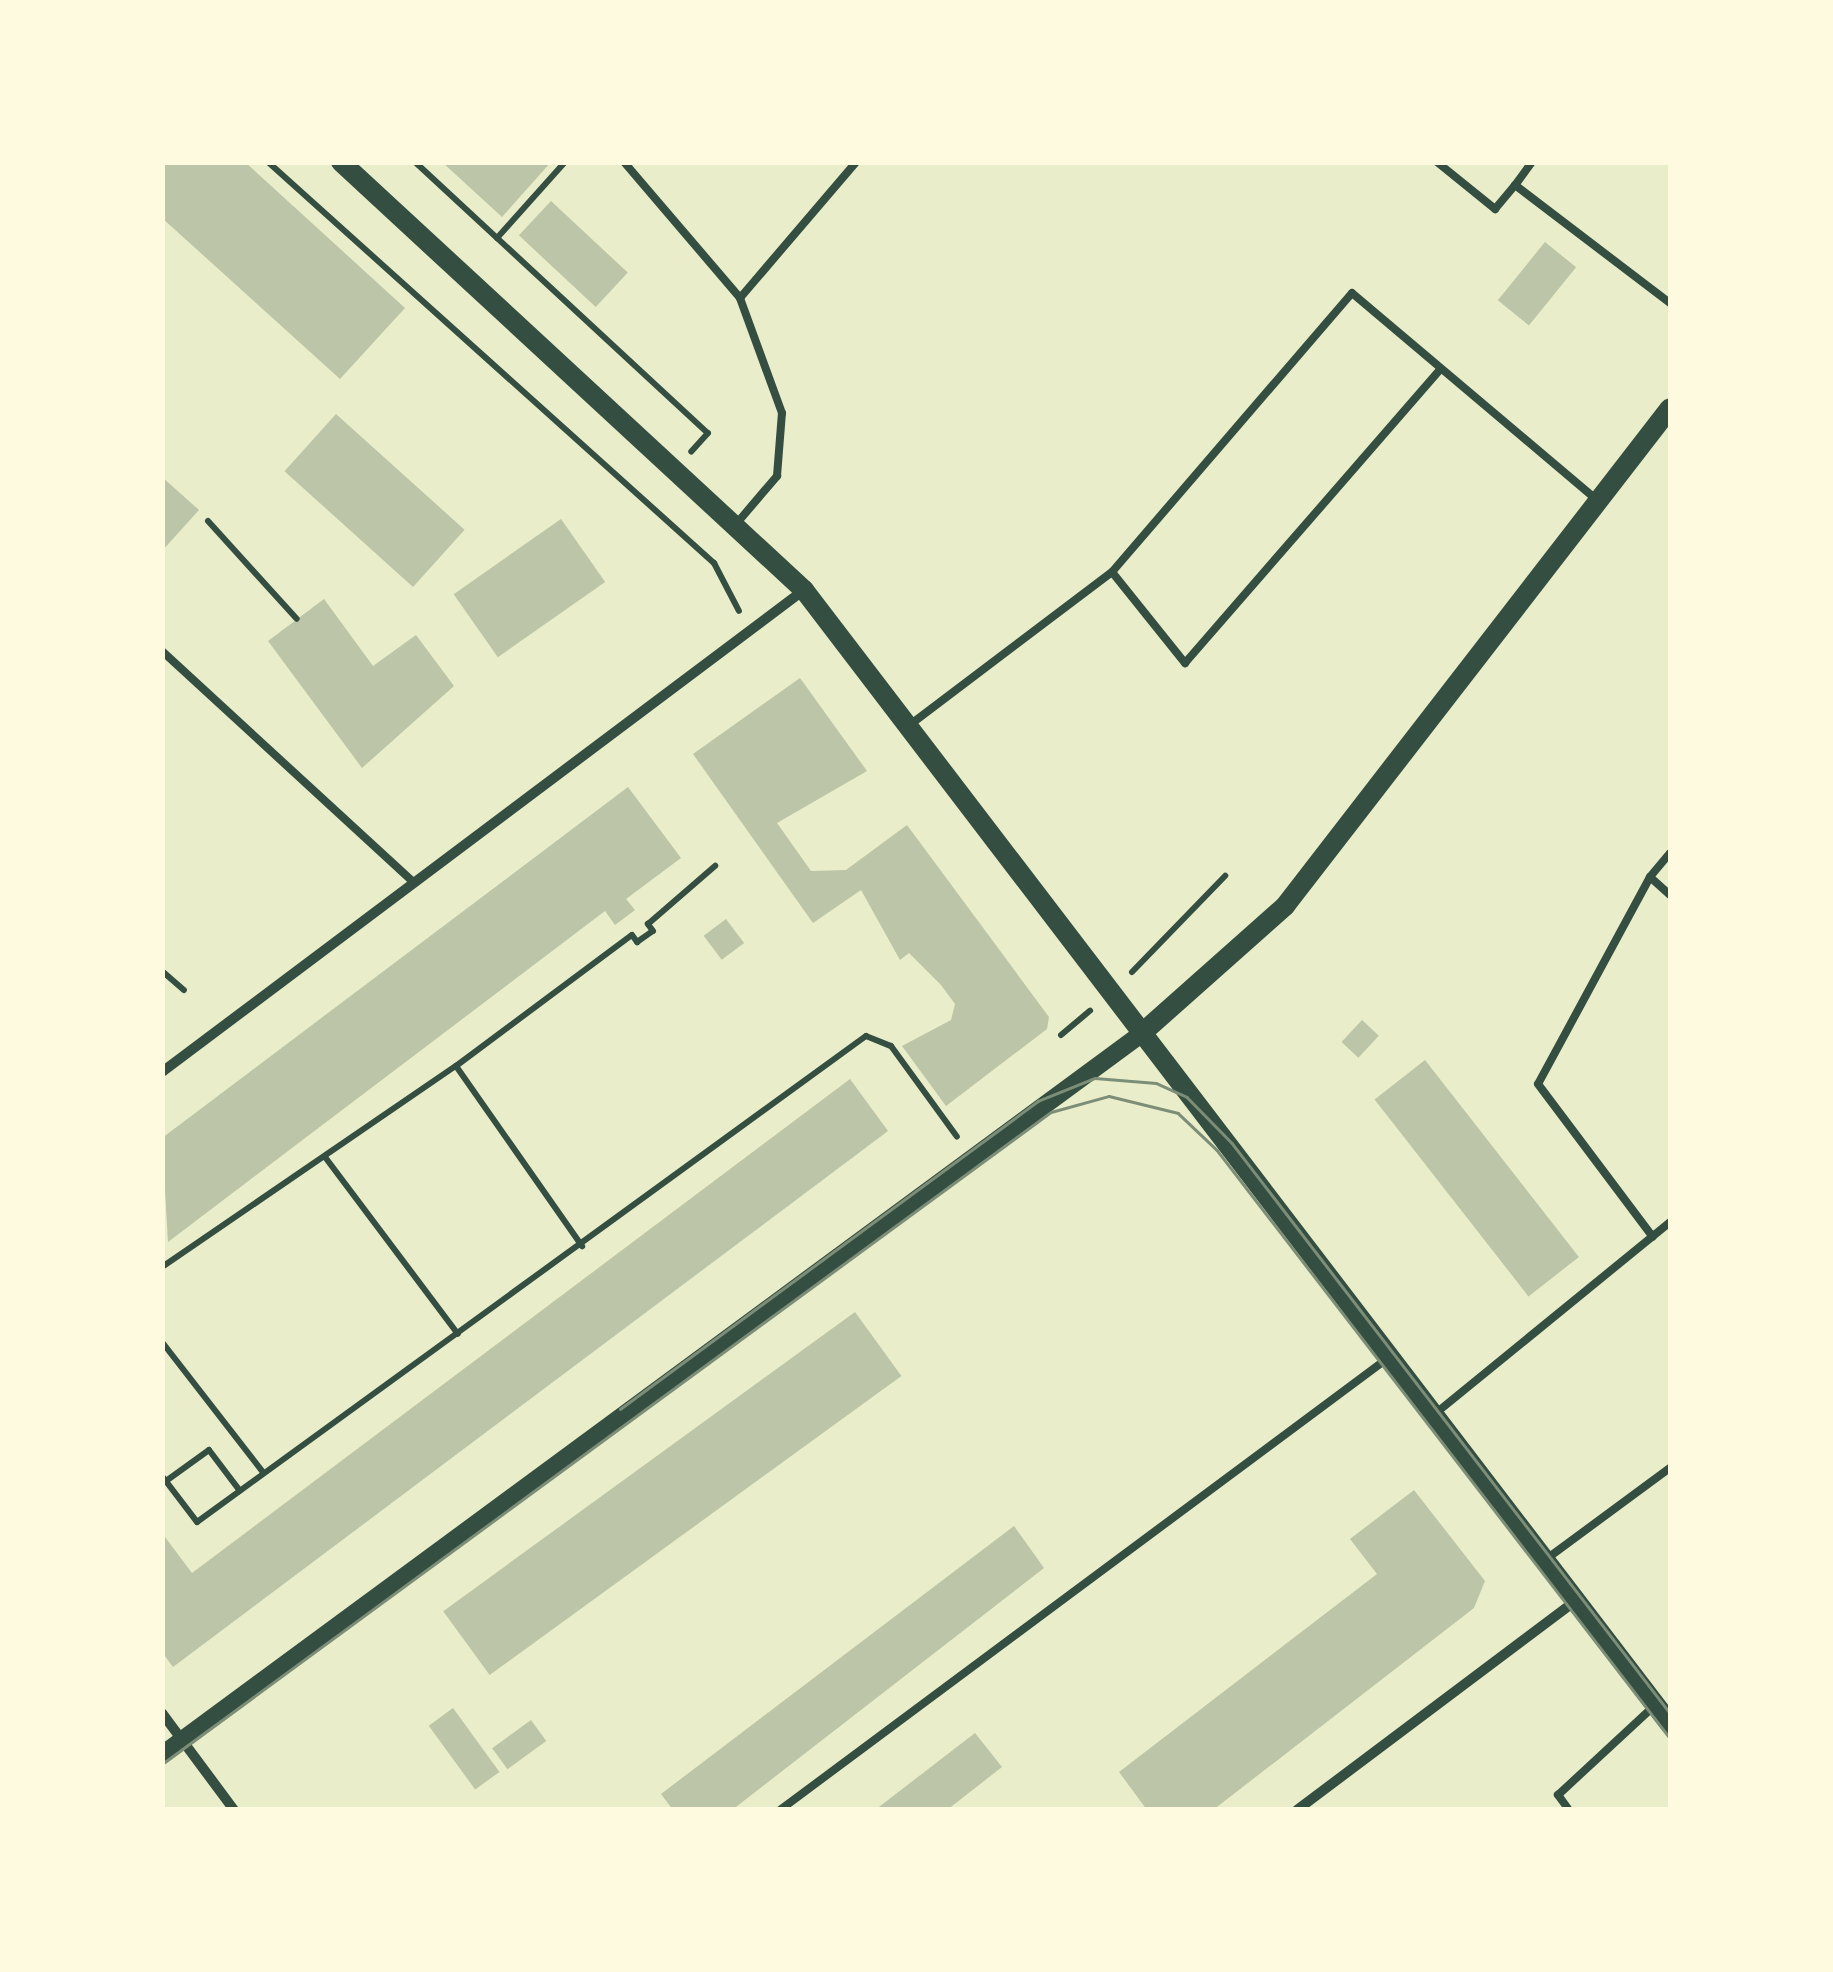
<!DOCTYPE html>
<style>
body{margin:0}
#map{position:relative;width:1833px;height:1972px;overflow:hidden;background:#e9edc9;font-family:Roboto,sans-serif}
div>[style]{position:absolute}
[style*='--x']{left:calc(var(--x)*1px);top:calc(var(--y)*1px);width:calc(var(--w)*1px);rotate:calc(var(--a)*1deg)}
.building>*{inset:0;background:#bcc5a7;transform-origin:0 0}
.path>*{height:6px;margin:-3px;padding:0 3px;transform-origin:3px;border-radius:3px;background:#344e41}
.service>*{height:8px;margin:-4px;padding:0 4px;transform-origin:4px;border-radius:4px;background:#344e41}
.minor>*{height:10px;margin:-5px;padding:0 5px;transform-origin:5px;border-radius:5px;background:#344e41}
.tertiary>*{height:18px;margin:-9px;padding:0 9px;transform-origin:9px;border-radius:9px;background:#344e41}
.secondary>*{height:20px;margin:-10px;padding:0 10px;transform-origin:10px;border-radius:10px;background:#344e41}
.tram>*{height:2.5px;margin:-1.25px;padding:0 1.25px;transform-origin:1.25px;border-radius:1.25px;background:#7c8e77}
span{translate:-50% -50%;white-space:nowrap;text-align:center;line-height:1.15;-webkit-text-stroke:10px #fefae0;paint-order:stroke}
.frame{position:absolute;inset:0;border:165px solid #fefae0;pointer-events:none}
</style>
<div id="map">
<div class="building">
<i style="clip-path:polygon(162px 162px,245px 162px,405px 308px,340px 379px,162px 218px)"></i>
<i style="clip-path:polygon(442px 162px,551px 162px,502px 217px)"></i>
<i style="left:551px;top:201px;width:105px;height:47px;rotate:43deg"></i>
<i style="left:1545px;top:242px;width:40px;height:75px;rotate:39deg"></i>
<i style="left:336px;top:414px;width:173px;height:77px;rotate:42deg"></i>
<i style="clip-path:polygon(162px 477px,199px 510px,162px 551px)"></i>
<i style="left:561px;top:519px;width:77px;height:131px;rotate:55deg"></i>
<i style="clip-path:polygon(324px 599px,373px 666px,416px 635px,454px 686px,362px 768px,268px 641px)"></i>
<i style="clip-path:polygon(800px 678px,867px 771px,777px 823px,811px 871px,846px 870px,907px 825px,1049px 1017px,1047px 1029px,946px 1106px,902px 1046px,951px 1020px,955px 1004px,941px 985px,909px 953px,900px 960px,861px 890px,813px 923px,693px 754px)"></i>
<i style="clip-path:polygon(628px 787px,681px 858px,626px 899px,635px 910px,615px 925px,605px 911px,168px 1242px,162px 1138px)"></i>
<i style="left:726px;top:919px;width:30px;height:28px;rotate:53deg"></i>
<i style="left:1362px;top:1020px;width:23px;height:30px;rotate:43deg"></i>
<i style="left:1425px;top:1060px;width:250px;height:64px;rotate:52deg"></i>
<i style="clip-path:polygon(850px 1079px,888px 1131px,173px 1667px,162px 1652px,162px 1533px,192px 1573px)"></i>
<i style="left:855px;top:1312px;width:79px;height:509px;rotate:54deg"></i>
<i style="clip-path:polygon(1414px 1490px,1485px 1581px,1474px 1608px,1213px 1810px,1147px 1810px,1119px 1772px,1377px 1574px,1350px 1539px)"></i>
<i style="clip-path:polygon(1014px 1526px,1044px 1568px,732px 1810px,673px 1810px,661px 1794px)"></i>
<i style="left:453px;top:1708px;width:79px;height:30px;rotate:54deg"></i>
<i style="left:531px;top:1720px;width:26px;height:48px;rotate:54deg"></i>
<i style="clip-path:polygon(975px 1733px,1002px 1767px,947px 1810px,875px 1810px)"></i>
</div>
<div class="path">
<i style="--x:268;--y:162;--w:600;--a:41.96"></i>
<i style="--x:714;--y:563;--w:54;--a:62.5"></i>
<i style="--x:415;--y:162;--w:399;--a:42.8"></i>
<i style="--x:708;--y:433;--w:25;--a:132"></i>
<i style="--x:497;--y:238;--w:102;--a:-48.2"></i>
<i style="--x:208;--y:521;--w:132;--a:47.8"></i>
<i style="--x:162;--y:971;--w:29;--a:41"></i>
<i style="--x:1132;--y:972;--w:134;--a:-45.9"></i>
<i style="--x:1061;--y:1035;--w:38;--a:-40"></i>
<i style="--x:456;--y:1066;--w:219;--a:-36.7"></i>
<i style="--x:632;--y:935;--w:9;--a:54"></i>
<i style="--x:637;--y:942;--w:19;--a:-35"></i>
<i style="--x:653;--y:931;--w:9;--a:-126"></i>
<i style="--x:648;--y:924;--w:89;--a:-40.9"></i>
<i style="--x:325;--y:1157;--w:221;--a:53.1"></i>
<i style="--x:162;--y:1267;--w:356;--a:-34.4"></i>
<i style="--x:456;--y:1066;--w:220;--a:55"></i>
<i style="--x:162;--y:1342;--w:165;--a:52.2"></i>
<i style="--x:162;--y:1476;--w:58;--a:52.7"></i>
<i style="--x:197;--y:1522;--w:827;--a:-36"></i>
<i style="--x:866;--y:1036;--w:27;--a:22"></i>
<i style="--x:891;--y:1046;--w:112;--a:54"></i>
<i style="--x:166;--y:1481;--w:53;--a:-35.8"></i>
<i style="--x:209;--y:1450;--w:51;--a:52.9"></i>
</div>
<div class="service">
<i style="--x:624;--y:162;--w:179;--a:49.5"></i>
<i style="--x:1437;--y:162;--w:75;--a:39"></i>
<i style="--x:1495;--y:209;--w:31;--a:-50"></i>
<i style="--x:1532;--y:162;--w:29;--a:126"></i>
<i style="--x:1515;--y:185;--w:195;--a:37.3"></i>
<i style="--x:737;--y:523;--w:62;--a:-49.6"></i>
<i style="--x:777;--y:476;--w:63;--a:-85.5"></i>
<i style="--x:782;--y:413;--w:122;--a:-110.1"></i>
<i style="--x:740;--y:298;--w:179;--a:-49.5"></i>
<i style="--x:1112;--y:572;--w:117;--a:51.3"></i>
<i style="--x:1185;--y:663;--w:388;--a:-49"></i>
<i style="--x:162;--y:651;--w:341;--a:42.6"></i>
<i style="--x:911;--y:724;--w:252;--a:-37.1"></i>
<i style="--x:1112;--y:572;--w:368;--a:-49.3"></i>
<i style="--x:1352;--y:293;--w:319;--a:40.2"></i>
<i style="--x:1670;--y:853;--w:31;--a:130"></i>
<i style="--x:1650;--y:877;--w:27;--a:42"></i>
<i style="--x:1650;--y:877;--w:235;--a:118.4"></i>
<i style="--x:1538;--y:1084;--w:191;--a:53.1"></i>
<i style="--x:1436;--y:1413;--w:302;--a:-39.2"></i>
<i style="--x:1545;--y:1560;--w:155;--a:-36.4"></i>
<i style="--x:780;--y:1810;--w:758;--a:-36.63"></i>
<i style="--x:1569;--y:1810;--w:19;--a:-126"></i>
<i style="--x:1558;--y:1795;--w:128;--a:-42.8"></i>
</div>
<div class="minor">
<i style="--x:162;--y:1072;--w:803;--a:-36.9"></i>
<i style="--x:162;--y:1713;--w:121;--a:53.4"></i>
<i style="--x:1297;--y:1810;--w:348;--a:-36.9"></i>
</div>
<div class="tertiary">
<i style="--x:162;--y:1755;--w:1216;--a:-36.37"></i>
</div>
<div class="secondary">
<i style="--x:341;--y:162;--w:631;--a:42.75"></i>
<i style="--x:804;--y:590;--w:1427;--a:52.63"></i>
<i style="--x:1141;--y:1034;--w:193;--a:-41.6"></i>
<i style="--x:1285;--y:906;--w:629;--a:-52.29"></i>
</div>
<div class="tram">
<i style="--x:620;--y:1409;--w:519;--a:-36.38"></i>
<i style="--x:1038;--y:1101;--w:61;--a:-22"></i>
<i style="--x:1095;--y:1078;--w:61;--a:4.7"></i>
<i style="--x:1156;--y:1083;--w:34;--a:24"></i>
<i style="--x:1187;--y:1097;--w:64;--a:45.6"></i>
<i style="--x:1232;--y:1143;--w:719;--a:52.46"></i>
<i style="--x:162;--y:1764;--w:1102;--a:-36.26"></i>
<i style="--x:1051;--y:1112;--w:60;--a:-15.4"></i>
<i style="--x:1109;--y:1096;--w:71;--a:13.8"></i>
<i style="--x:1178;--y:1113;--w:54;--a:43.5"></i>
<i style="--x:1217;--y:1150;--w:742;--a:52.39"></i>
</div>
<div class="frame"></div>
</div>
